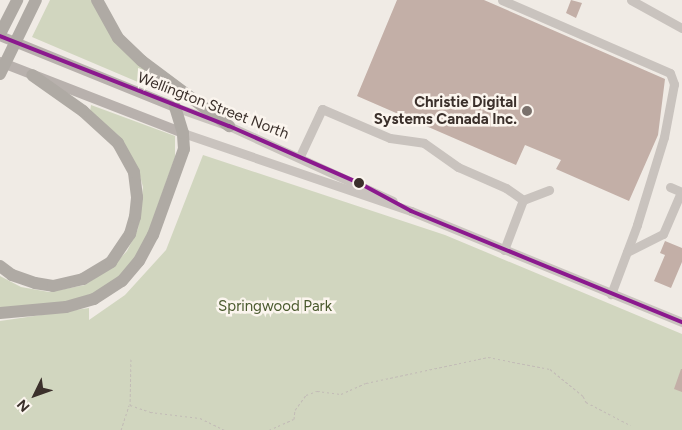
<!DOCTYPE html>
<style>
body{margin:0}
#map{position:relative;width:682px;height:430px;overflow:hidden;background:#f0ebe5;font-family:Figtree,sans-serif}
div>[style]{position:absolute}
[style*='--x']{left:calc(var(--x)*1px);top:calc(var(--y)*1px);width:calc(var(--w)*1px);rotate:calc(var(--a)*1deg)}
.green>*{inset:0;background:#d1d6bf}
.building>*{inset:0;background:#c3afa7}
.path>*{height:1px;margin-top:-0.5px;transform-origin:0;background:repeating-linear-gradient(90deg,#c2bbb6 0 2.5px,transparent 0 5px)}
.minor>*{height:9px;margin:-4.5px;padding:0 4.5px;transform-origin:4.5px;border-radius:4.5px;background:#c9c3be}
.major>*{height:10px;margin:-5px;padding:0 5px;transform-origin:5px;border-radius:5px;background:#b8b1ad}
.highway>*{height:12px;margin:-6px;padding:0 6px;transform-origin:6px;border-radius:6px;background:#afaaa4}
.bus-1>*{height:4px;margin:-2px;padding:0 2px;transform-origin:2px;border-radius:2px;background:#8b198e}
.dots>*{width:14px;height:14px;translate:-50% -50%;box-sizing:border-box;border:2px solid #fbf5ee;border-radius:50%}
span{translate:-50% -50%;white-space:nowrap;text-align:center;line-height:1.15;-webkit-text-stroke:5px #fbf5ee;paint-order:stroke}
.poi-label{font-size:15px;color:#3b302b;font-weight:700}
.right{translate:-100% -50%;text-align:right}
.street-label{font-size:15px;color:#3b302b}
.park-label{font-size:15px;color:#4a5a2e}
.north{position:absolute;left:10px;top:370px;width:50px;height:50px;-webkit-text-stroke:4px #fbf5ee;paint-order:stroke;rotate:228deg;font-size:14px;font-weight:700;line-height:20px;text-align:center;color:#3b302b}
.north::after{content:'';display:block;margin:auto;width:18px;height:22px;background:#3b302b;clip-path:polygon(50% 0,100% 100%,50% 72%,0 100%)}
</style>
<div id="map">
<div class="green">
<i style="clip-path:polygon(50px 0,91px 0,113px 39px,164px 86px,159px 91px,32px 37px)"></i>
<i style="clip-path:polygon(91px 105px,175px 136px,175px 157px,142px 250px,118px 279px,99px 291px,72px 301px,0 309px,0 276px,21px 287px,49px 292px,85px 285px,113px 266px,127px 251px,138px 229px,143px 187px,138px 169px,118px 135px,90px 112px)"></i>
<i style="clip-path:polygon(203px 155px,445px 235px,682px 334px,682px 430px,0 430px,0 321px,89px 308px,89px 320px,125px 295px,166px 250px)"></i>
</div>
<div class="building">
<i style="clip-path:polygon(397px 0,484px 0,665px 79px,658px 135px,629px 201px,556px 169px,561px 160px,525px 145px,516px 165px,357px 96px)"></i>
<i style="clip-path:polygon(571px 0,582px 3px,576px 18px,566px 13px)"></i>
<i style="clip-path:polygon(665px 241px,682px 248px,682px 262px,671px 288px,654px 281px,665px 255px,660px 253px)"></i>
<i style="clip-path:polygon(681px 369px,682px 369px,682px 392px,674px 389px)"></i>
</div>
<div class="path">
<i style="--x:131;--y:359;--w:46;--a:91.2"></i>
<i style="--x:130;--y:405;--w:21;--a:19"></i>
<i style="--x:150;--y:412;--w:50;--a:6.8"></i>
<i style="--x:200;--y:418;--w:28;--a:26"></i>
<i style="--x:121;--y:430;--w:26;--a:-72"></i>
<i style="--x:269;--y:430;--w:27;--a:-24"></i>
<i style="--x:294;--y:419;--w:9;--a:-84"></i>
<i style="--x:295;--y:410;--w:19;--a:-54"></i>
<i style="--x:306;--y:395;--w:12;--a:-20"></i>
<i style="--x:317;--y:391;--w:24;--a:7"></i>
<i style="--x:341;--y:394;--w:27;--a:-24"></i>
<i style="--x:366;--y:383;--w:125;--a:-12"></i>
<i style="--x:488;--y:357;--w:63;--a:11"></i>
<i style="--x:550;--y:369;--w:43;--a:39.3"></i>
<i style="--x:583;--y:396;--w:7;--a:63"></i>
<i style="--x:586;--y:402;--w:50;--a:27.6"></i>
</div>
<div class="minor">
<i style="--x:502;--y:0;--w:183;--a:23.5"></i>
<i style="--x:670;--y:73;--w:12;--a:70"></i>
<i style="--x:674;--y:84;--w:54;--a:100.7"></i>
<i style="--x:664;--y:137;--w:92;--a:107.1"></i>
<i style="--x:637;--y:225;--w:74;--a:110.6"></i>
<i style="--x:631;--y:0;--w:58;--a:28.8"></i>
<i style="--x:175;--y:107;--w:57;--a:19.4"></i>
<i style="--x:229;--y:126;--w:180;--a:24.6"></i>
<i style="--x:183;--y:133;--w:241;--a:18.9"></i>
<i style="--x:411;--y:211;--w:293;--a:22.3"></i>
<i style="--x:300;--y:156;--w:52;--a:-64.9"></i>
<i style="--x:322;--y:109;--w:74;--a:23.1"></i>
<i style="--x:390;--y:138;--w:34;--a:8"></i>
<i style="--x:424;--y:143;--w:42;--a:35.2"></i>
<i style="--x:458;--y:167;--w:52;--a:23.6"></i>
<i style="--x:506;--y:188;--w:21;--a:35"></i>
<i style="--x:670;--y:187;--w:13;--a:23"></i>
<i style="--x:504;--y:250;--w:53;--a:-69.2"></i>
<i style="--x:523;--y:200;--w:28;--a:-21"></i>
<i style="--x:627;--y:252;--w:40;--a:-26.6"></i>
<i style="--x:663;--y:234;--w:46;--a:-66.8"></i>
</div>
<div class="major">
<i style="--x:0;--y:36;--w:189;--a:22.1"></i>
<i style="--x:0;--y:62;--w:196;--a:21.2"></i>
</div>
<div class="highway">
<i style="--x:97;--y:0;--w:43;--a:61.1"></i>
<i style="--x:118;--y:38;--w:33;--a:44"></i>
<i style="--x:142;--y:61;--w:109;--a:36.8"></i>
<i style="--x:0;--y:34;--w:38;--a:-63"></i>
<i style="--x:0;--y:74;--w:82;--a:-64.1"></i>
<i style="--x:0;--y:266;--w:15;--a:37"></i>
<i style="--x:12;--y:275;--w:24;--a:19"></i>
<i style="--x:35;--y:283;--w:18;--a:9"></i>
<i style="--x:53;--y:286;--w:31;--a:-13"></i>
<i style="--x:83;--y:279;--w:33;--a:-31"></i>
<i style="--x:111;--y:262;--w:34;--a:-56"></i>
<i style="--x:130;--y:234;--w:18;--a:-74"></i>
<i style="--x:135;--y:217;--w:20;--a:-84"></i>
<i style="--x:137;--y:197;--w:25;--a:-97"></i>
<i style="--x:134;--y:172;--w:33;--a:-119"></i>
<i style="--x:118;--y:143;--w:47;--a:-137.6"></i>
<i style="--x:83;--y:111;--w:62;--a:-144.8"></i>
<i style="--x:0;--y:313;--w:66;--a:-5.2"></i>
<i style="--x:66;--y:307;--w:29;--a:-16"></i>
<i style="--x:94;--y:299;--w:33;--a:-33"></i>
<i style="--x:122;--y:281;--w:26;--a:-50"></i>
<i style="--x:139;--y:261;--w:30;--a:-62"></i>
<i style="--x:153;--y:235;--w:91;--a:-70.2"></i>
<i style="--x:184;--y:149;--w:16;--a:-94"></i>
<i style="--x:183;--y:133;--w:27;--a:-107"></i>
</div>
<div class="bus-1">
<i style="--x:0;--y:36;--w:246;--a:21.5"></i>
<i style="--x:229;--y:126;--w:144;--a:23.7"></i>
<i style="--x:361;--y:184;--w:57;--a:28.4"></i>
<i style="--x:411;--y:211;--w:293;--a:22.3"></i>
</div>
<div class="dots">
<i style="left:527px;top:111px;background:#7a716c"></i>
<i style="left:359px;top:183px;background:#3b302b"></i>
</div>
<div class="poi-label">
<span class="right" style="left:517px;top:111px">Christie Digital<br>Systems Canada Inc.</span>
</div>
<div class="street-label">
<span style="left:213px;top:106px;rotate:21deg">Wellington Street North</span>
</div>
<div class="park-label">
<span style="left:275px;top:307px">Springwood Park</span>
</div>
<div class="north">N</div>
</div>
